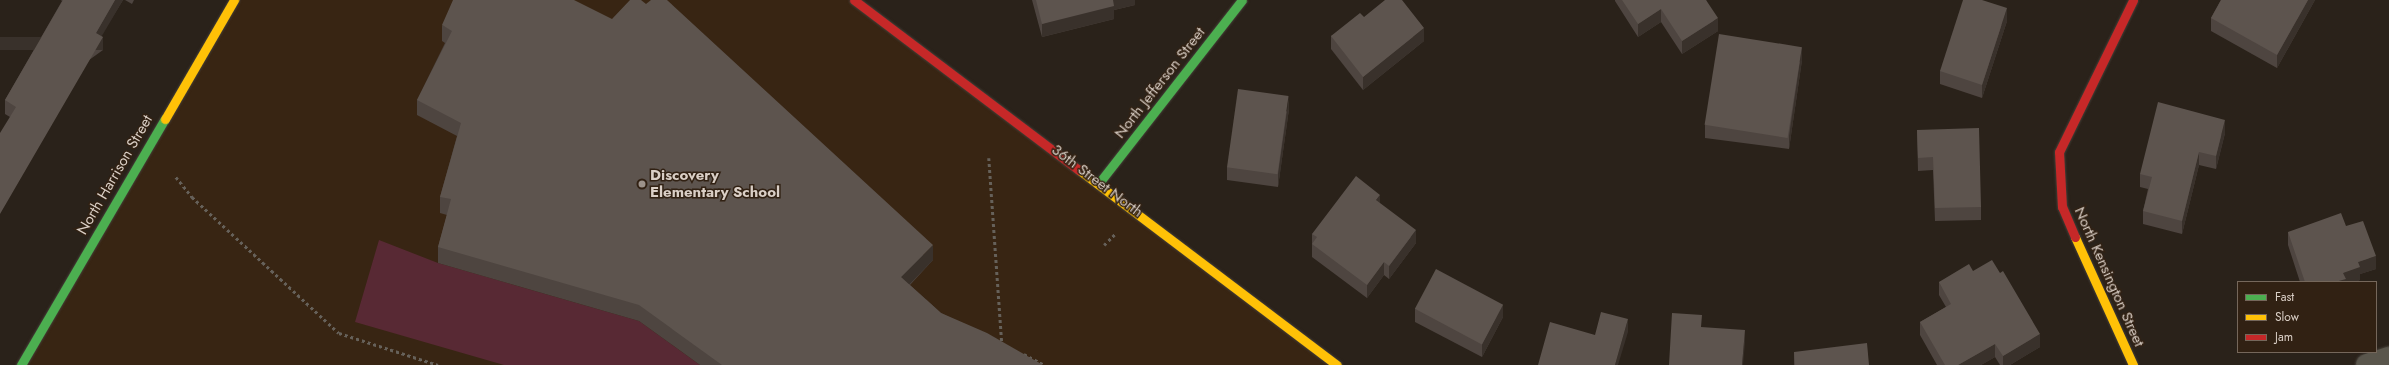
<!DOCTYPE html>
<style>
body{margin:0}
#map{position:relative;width:2389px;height:365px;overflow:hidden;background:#2a221a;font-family:Jost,sans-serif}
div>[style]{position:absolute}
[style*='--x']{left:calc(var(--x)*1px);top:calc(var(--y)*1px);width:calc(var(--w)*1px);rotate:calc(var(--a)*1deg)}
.built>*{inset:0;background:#382513}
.green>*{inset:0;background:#582934}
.path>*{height:2.5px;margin-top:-1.25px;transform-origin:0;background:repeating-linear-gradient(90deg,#66615a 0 3px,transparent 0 6px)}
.roads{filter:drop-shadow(0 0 1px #443e37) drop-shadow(0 0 1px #443e37)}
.street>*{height:22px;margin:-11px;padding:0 11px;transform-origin:11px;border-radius:11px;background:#5a564c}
.fast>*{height:9px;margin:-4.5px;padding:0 4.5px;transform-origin:4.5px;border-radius:4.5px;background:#4caf50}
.slow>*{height:9px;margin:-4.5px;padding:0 4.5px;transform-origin:4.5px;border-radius:4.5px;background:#ffc107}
.jam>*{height:9px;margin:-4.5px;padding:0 4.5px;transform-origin:4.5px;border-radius:4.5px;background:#c62828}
.wall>*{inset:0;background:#4e4540}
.shaded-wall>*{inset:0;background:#39312b;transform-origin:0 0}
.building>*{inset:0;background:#5d544e;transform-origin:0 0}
.dots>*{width:11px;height:11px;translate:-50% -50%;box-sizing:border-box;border:2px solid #312113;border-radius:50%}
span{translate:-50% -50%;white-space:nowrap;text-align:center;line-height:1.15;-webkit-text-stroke:3px #312113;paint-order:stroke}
.street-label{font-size:15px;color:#dacfc6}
.poi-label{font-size:15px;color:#dacfc6;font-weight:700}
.left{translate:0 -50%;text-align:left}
.legend{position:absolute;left:2237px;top:281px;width:140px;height:72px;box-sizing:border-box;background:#312113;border:1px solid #75675b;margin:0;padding:5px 7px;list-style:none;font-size:12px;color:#dacfc6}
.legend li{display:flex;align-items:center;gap:8px;height:20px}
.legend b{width:20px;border:1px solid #75675b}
</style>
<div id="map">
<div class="built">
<i style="clip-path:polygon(234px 0,851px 0,1337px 365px,21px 365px)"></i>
</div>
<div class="green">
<i style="clip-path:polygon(379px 240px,438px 263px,639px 321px,700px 365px,504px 365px,355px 322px)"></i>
</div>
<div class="path">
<i style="--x:989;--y:158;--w:185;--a:86"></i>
<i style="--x:176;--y:177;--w:26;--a:51"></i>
<i style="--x:192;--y:197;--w:200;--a:42.8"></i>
<i style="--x:339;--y:333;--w:104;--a:17.9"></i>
<i style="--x:1104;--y:245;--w:16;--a:-45"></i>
<i style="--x:1024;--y:354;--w:24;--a:28"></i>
</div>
<div class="roads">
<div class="street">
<i style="--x:2367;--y:365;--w:23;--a:-18"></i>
</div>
<div class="fast">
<i style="--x:1099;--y:183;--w:232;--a:-52"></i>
<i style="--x:21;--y:365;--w:285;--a:-59.7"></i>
</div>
<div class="slow">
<i style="--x:165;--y:119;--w:138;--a:-59.9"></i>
<i style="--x:1079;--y:170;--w:323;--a:37.1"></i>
<i style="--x:2075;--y:237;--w:141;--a:65.6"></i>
</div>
<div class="jam">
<i style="--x:854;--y:0;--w:282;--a:37.1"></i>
<i style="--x:2075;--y:237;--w:33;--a:-113"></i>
<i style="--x:2062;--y:207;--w:55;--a:-93.1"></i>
<i style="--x:2059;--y:152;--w:169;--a:-64"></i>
</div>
</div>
<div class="wall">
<i style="clip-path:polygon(61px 0,123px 0,101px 36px,103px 50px,10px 117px,5px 114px,5px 100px,62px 1px)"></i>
<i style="clip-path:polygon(125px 0,134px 0,132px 4px)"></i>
<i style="clip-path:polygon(1032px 0,1135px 0,1135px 5px,1114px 10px,1114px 19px,1042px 37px)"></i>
<i style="clip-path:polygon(1615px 0,1706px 0,1718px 31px,1682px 54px,1661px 22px,1638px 37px,1615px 1px)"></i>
<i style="clip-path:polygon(2221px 0,2315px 0,2277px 68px,2211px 31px,2211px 18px)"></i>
<i style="clip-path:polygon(1364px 17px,1424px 41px,1363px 90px,1331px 49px,1331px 36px)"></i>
<i style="clip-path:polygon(2007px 21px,1982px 98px,1940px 84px,1940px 71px)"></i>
<i style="clip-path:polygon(442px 25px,933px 260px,910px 285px,941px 313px,1043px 365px,700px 365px,639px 321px,438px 263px,438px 247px,447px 215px,440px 213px,440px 197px,457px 136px,417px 115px,417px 100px,445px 43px,442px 41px)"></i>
<i style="clip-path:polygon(1802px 60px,1789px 149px,1705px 138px,1705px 125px)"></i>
<i style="clip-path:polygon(1289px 109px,1278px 187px,1227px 180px,1227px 167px)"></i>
<i style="clip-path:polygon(1917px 130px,1981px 207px,1981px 220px,1935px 221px,1933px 170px,1918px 171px)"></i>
<i style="clip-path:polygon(2225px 133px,2216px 169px,2199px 165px,2182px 234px,2143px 224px,2143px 211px,2148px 189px,2140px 187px,2140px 174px)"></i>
<i style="clip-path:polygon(1380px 204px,1416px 243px,1389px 279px,1384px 275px,1367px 298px,1312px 257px,1312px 234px)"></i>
<i style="clip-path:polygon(2346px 226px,2376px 269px,2360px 274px,2360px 280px,2354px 282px,2300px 282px,2288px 245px,2288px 232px)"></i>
<i style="clip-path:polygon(1973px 271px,2040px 347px,2010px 365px,2000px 365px,1995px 357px,1981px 365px,1937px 365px,1920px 335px,1920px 322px,1946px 307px,1939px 295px,1939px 282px)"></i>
<i style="clip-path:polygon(1415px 309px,1503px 317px,1482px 357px,1415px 322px)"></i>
<i style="clip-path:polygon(1794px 352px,1869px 365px,1794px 365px)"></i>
</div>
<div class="shaded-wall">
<i style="clip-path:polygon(115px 0,123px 0,96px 46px,96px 33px)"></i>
<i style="clip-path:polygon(1112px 0,1135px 0,1135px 5px,1114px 10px,1114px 19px,1042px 37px,1042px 24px)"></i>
<i style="clip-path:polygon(2308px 0,2315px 0,2277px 68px,2277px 55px)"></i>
<i style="clip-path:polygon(2007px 8px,2007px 21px,1982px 98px,1982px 85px)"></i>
<i style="clip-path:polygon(1661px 9px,1661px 22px,1638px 37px,1638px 24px)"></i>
<i style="clip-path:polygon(1718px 18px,1718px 31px,1682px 54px,1682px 41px)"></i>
<i style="clip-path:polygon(1424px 28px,1424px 41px,1363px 90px,1363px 77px)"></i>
<i style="left:103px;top:37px;width:13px;height:205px;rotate:90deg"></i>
<i style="clip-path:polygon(1802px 47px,1802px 60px,1789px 149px,1789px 136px)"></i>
<i style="clip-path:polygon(1289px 96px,1289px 109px,1278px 187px,1278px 174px)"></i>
<i style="clip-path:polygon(2225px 120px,2225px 133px,2216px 169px,2216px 156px)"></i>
<i style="clip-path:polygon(2199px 152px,2199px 165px,2182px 234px,2182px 221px)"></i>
<i style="clip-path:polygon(1380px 195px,1380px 208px,1376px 200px)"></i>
<i style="clip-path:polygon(1416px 230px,1416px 243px,1389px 279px,1389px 266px)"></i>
<i style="clip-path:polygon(933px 245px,933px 260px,901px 293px,901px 277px)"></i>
<i style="clip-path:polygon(2376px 256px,2376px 269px,2360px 274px,2360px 280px,2354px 282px,2335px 282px,2343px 273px,2358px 262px)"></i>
<i style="clip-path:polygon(1384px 262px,1384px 275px,1367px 298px,1367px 285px)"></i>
<i style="clip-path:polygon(1503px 304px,1503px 317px,1482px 357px,1482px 344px)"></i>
<i style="clip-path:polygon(1628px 319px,1628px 332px,1618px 365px,1615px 365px)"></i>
<i style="clip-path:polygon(1745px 330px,1745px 343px,1743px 365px,1742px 365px)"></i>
<i style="clip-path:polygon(2040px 334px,2040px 347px,2010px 365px,2003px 365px,2003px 356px)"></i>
<i style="clip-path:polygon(1995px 344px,1995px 357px,1981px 365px,1958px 365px)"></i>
</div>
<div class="building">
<i style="clip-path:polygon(63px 0,115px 0,96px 33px,103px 37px,0 214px,0 133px,16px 107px,5px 100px)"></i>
<i style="clip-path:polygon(453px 0,574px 0,612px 19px,630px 0,641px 0,646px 4px,651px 0,667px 0,933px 245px,901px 277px,941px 313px,987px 333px,1043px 365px,722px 365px,639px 305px,438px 247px,451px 199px,440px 197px,461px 123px,417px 100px,452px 31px,442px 25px)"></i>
<i style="clip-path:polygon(1036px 0,1113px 0,1114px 6px,1042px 24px)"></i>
<i style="clip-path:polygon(1385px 0,1402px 0,1424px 28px,1363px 77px,1331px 36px,1360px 13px,1364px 17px)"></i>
<i style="clip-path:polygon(1622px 0,1706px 0,1718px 18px,1682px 41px,1661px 9px,1638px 24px)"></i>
<i style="clip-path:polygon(1963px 0,1982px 0,2007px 8px,1982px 85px,1940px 71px)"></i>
<i style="clip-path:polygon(2221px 0,2308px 0,2277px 55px,2211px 18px)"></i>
<i style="left:1719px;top:34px;width:84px;height:92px;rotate:9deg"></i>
<i style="left:1238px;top:89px;width:51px;height:79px;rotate:8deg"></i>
<i style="clip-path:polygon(2158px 102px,2225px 120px,2216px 156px,2199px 152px,2182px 221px,2143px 211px,2152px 177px,2140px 174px)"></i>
<i style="clip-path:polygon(1979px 128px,1981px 207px,1935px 208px,1933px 157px,1918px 158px,1917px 130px)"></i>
<i style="clip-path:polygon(1356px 176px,1380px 195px,1376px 200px,1416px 230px,1389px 266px,1384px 262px,1367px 285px,1312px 244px,1317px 237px,1312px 234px)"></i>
<i style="clip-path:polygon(2341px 213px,2346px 226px,2363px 221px,2376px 256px,2358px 262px,2360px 267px,2343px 273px,2346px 279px,2335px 282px,2305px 282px,2288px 232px)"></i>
<i style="clip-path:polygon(1992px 260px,2000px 273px,2003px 271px,2040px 334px,2003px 356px,1995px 344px,1958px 365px,1945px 365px,1920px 322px,1951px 304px,1939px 282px,1969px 264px,1973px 271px)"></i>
<i style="left:1436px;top:269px;width:76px;height:45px;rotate:28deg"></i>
<i style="clip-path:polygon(1601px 312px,1628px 319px,1615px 365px,1538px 365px,1550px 322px,1595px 335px)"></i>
<i style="clip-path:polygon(1672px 313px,1702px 315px,1701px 327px,1745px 330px,1742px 365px,1669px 365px)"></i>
<i style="clip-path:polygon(1867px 343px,1869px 365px,1795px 365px,1794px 352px)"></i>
</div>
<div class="dots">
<i style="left:642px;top:184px;background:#9c928a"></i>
</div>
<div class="street-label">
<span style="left:1160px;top:83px;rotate:-52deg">North Jefferson Street</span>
<span style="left:115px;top:175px;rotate:-60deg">North Harrison Street</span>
<span style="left:1097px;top:181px;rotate:37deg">36th Street North</span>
<span style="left:2109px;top:277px;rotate:66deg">North Kensington Street</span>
</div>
<div class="poi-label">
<span class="left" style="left:650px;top:184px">Discovery<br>Elementary School</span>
</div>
<ul class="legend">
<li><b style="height:5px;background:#4caf50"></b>Fast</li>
<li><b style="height:5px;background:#ffc107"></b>Slow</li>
<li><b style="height:5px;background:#c62828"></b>Jam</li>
</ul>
</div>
